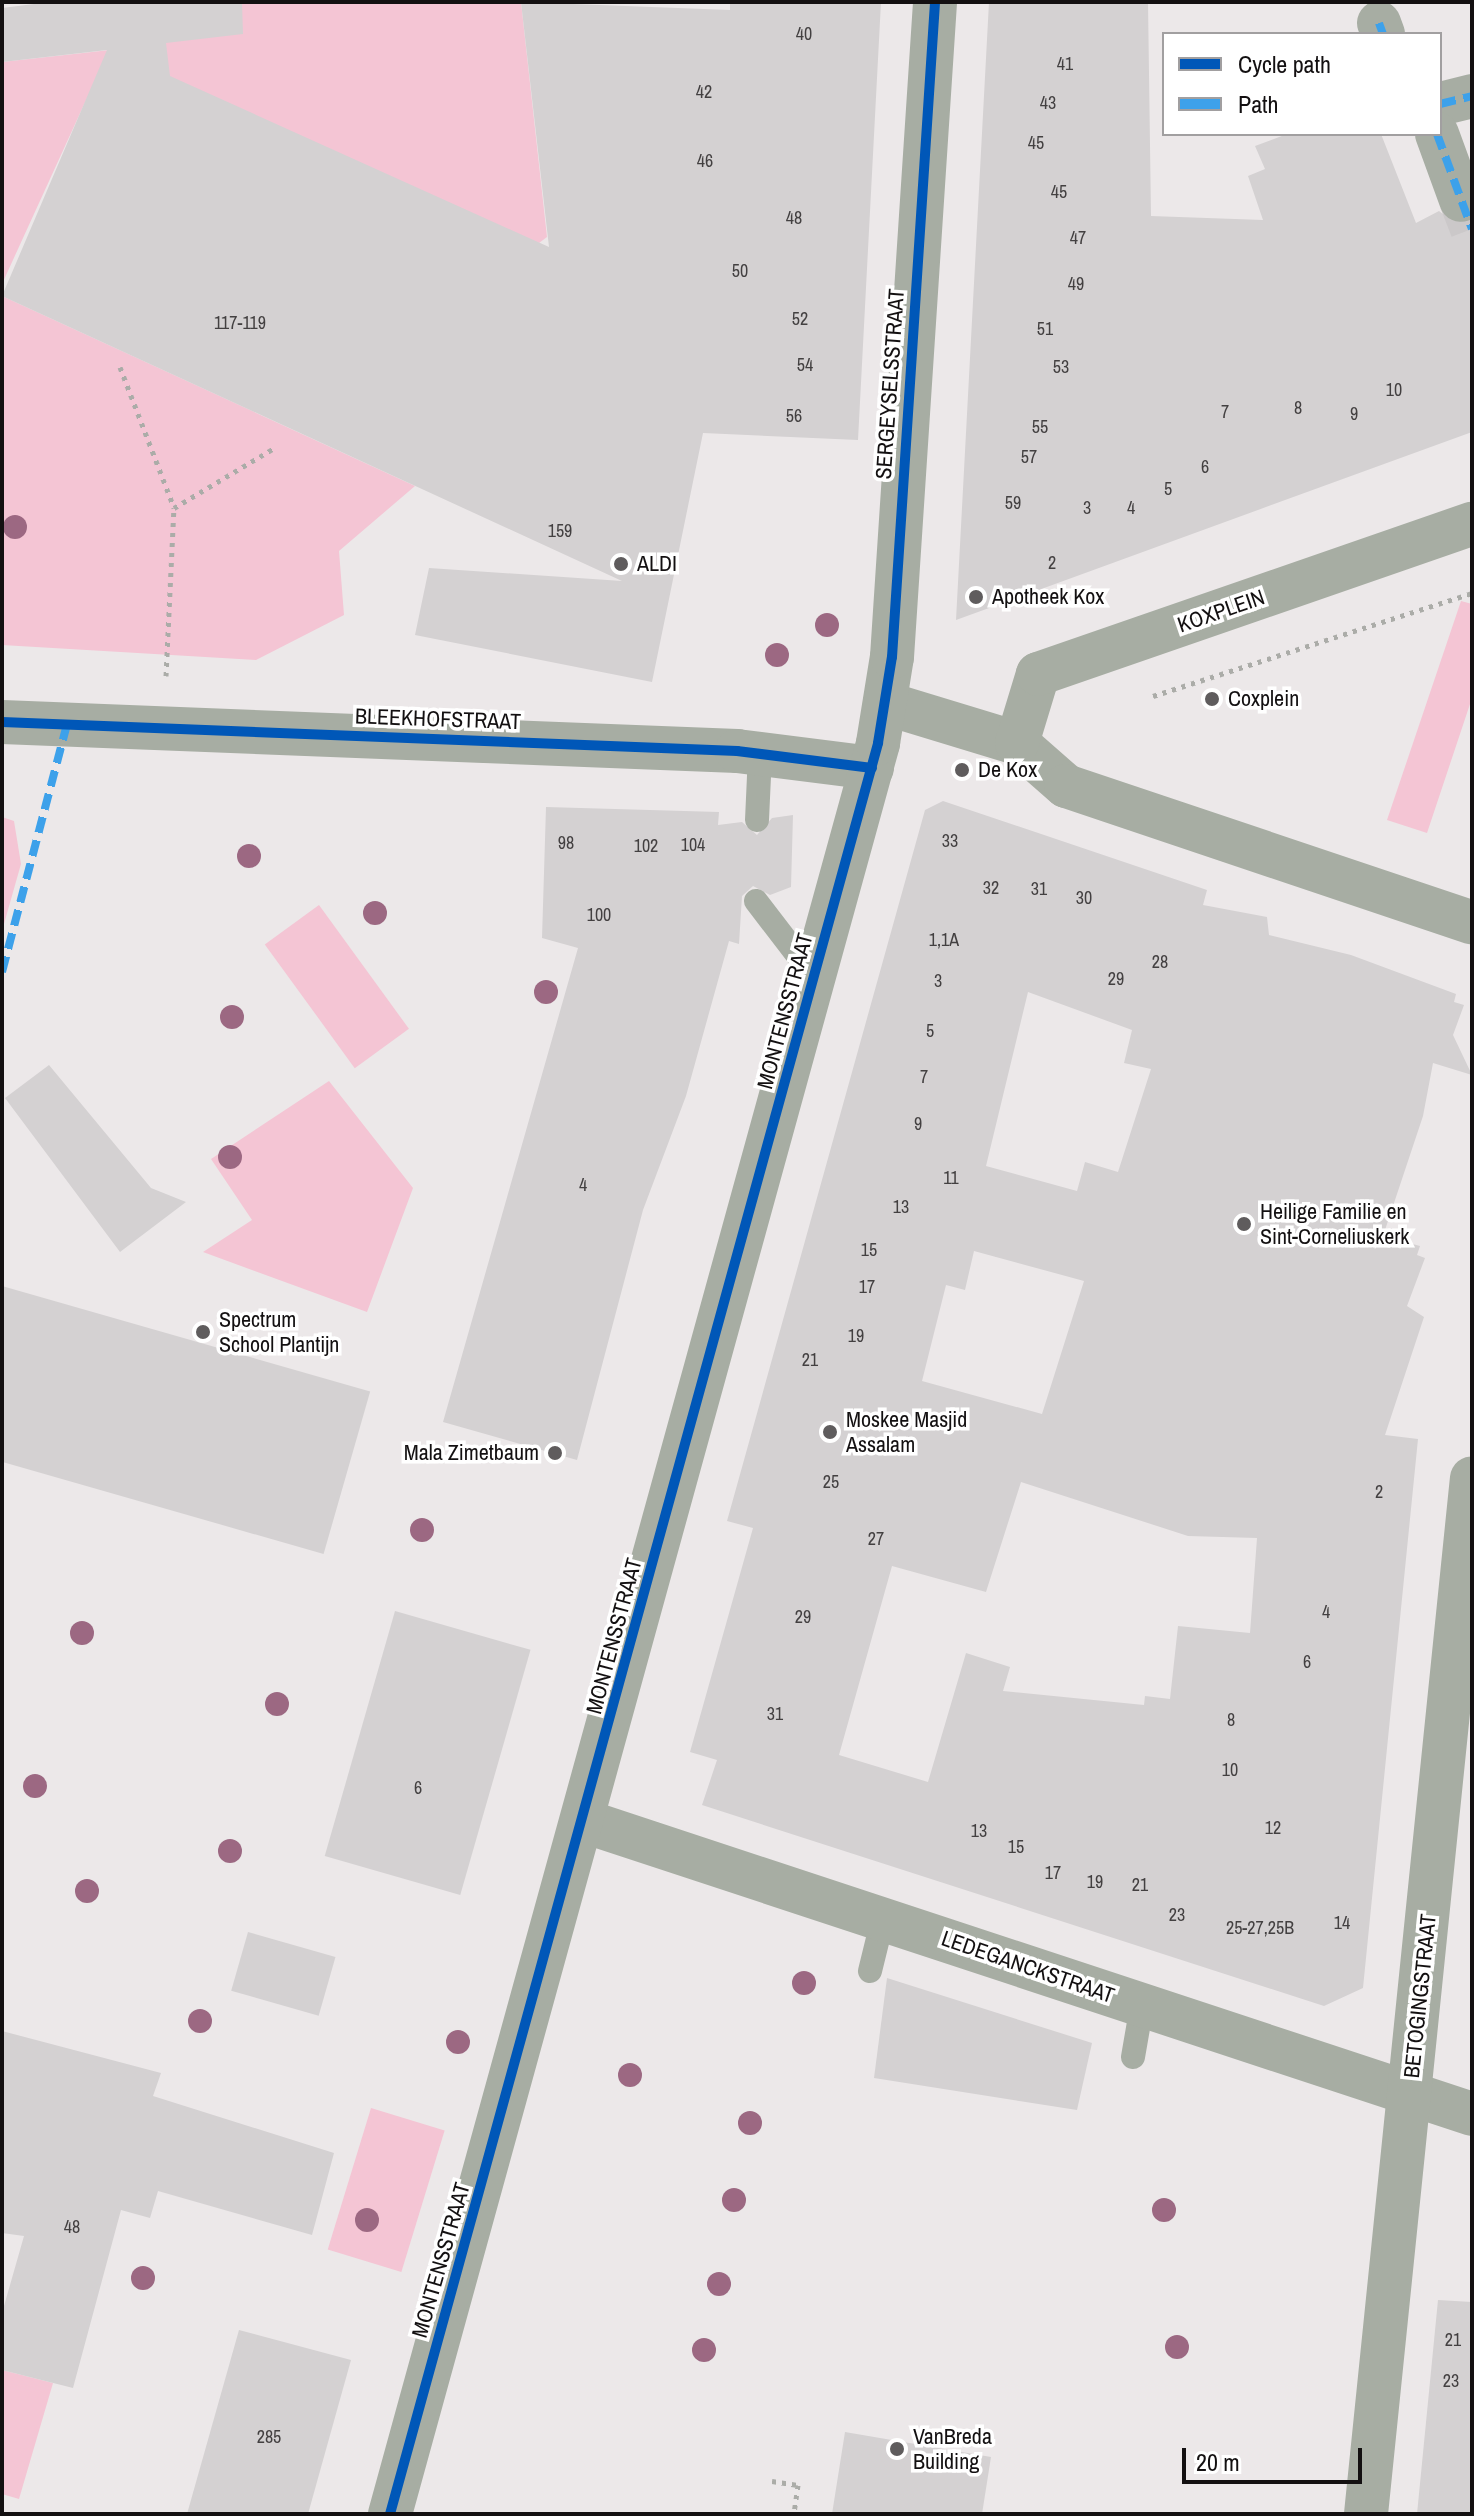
<!DOCTYPE html>
<style>
body{margin:0}
#map{position:relative;width:1474px;height:2516px;overflow:hidden;background:#ece8e9;font-family:"Archivo Narrow",sans-serif}
div>[style]{position:absolute}
[style*='--x']{left:calc(var(--x)*1px);top:calc(var(--y)*1px);width:calc(var(--w)*1px);rotate:calc(var(--a)*1deg)}
.green>*{inset:0;background:#f4c5d4;transform-origin:0 0}
.building>*{inset:0;background:#d4d1d2;transform-origin:0 0}
.street-tunnel>*{height:44px;margin-top:-22px;transform-origin:0;background:repeating-linear-gradient(90deg,#cbc8c9 0 44px,transparent 0 66px)}
.path>*{height:5px;margin-top:-2.5px;transform-origin:0;background:repeating-linear-gradient(90deg,#abaca8 0 4px,transparent 0 10px)}
.lane>*{height:24px;margin:-12px;padding:0 12px;transform-origin:12px;border-radius:12px;background:#a7ada3}
.street>*{height:44px;margin:-22px;padding:0 22px;transform-origin:22px;border-radius:22px;background:#a7ada3}
.quiet>*{height:8px;margin-top:-4px;transform-origin:0;background:repeating-linear-gradient(90deg,#3da1ea 0 16px,transparent 0 24px)}
.cycleway>*{height:10px;margin:-5px;padding:0 5px;transform-origin:5px;border-radius:5px;background:#0057b8}
.trees>*{width:24px;height:24px;margin:-12px;border-radius:50%;background:#9c6882}
.dots>*{width:22px;height:22px;translate:-50% -50%;box-sizing:border-box;border:4px solid #fff;border-radius:50%}
span{translate:-50% -50%;white-space:nowrap;text-align:center;line-height:1.15;-webkit-text-stroke:7px #fff;paint-order:stroke}
.number-label{font-size:18px;color:#434041}
.number-label span{-webkit-text-stroke-width:0}
.street-label{font-size:22px;color:#131011}
.poi-label{font-size:22px;color:#131011}
.left{translate:0 -50%;text-align:left}
.right{translate:-100% -50%;text-align:right}
.frame{position:absolute;inset:0;border:4px solid #131011;pointer-events:none}
.legend{position:absolute;left:1162px;top:32px;width:280px;height:104px;box-sizing:border-box;background:#fff;border:2px solid #a19fa0;margin:0;padding:10px 14px;list-style:none;font-size:24px;color:#131011}
.legend li{display:flex;align-items:center;gap:16px;height:40px}
.legend b{width:40px;border:2px solid #a19fa0}
.scale{position:absolute;left:1182px;top:2448px;width:180px;height:36px;box-sizing:border-box;border:4px solid #131011;border-top:0;padding-left:10px;font-size:24px;line-height:28px;white-space:nowrap;color:#131011;-webkit-text-stroke:6px #fff;paint-order:stroke}
</style>
<div id="map">
<div class="green">
<i style="clip-path:polygon(161px 2px,521px 2px,547px 237px,539px 243px,87px 98px,2px 284px,2px 62px,110px 50px)"></i>
<i style="clip-path:polygon(2px 296px,415px 486px,339px 551px,344px 615px,256px 660px,2px 645px)"></i>
<i style="clip-path:polygon(1461px 601px,1472px 604px,1472px 698px,1427px 833px,1387px 820px)"></i>
<i style="clip-path:polygon(2px 817px,14px 821px,21px 864px,2px 931px)"></i>
<i style="left:319px;top:905px;width:153px;height:67px;rotate:54deg"></i>
<i style="clip-path:polygon(329px 1081px,413px 1188px,367px 1312px,203px 1252px,252px 1220px,211px 1159px)"></i>
<i style="left:371px;top:2108px;width:77px;height:148px;rotate:17deg"></i>
<i style="clip-path:polygon(2px 2370px,53px 2383px,19px 2499px,2px 2494px)"></i>
</div>
<div class="building">
<i style="clip-path:polygon(50px 2px,242px 2px,243px 34px,166px 43px,170px 76px,549px 247px,521px 2px,730px 10px,730px 2px,881px 2px,858px 440px,703px 433px,652px 682px,415px 635px,429px 568px,622px 581px,2px 296px,107px 50px,2px 62px,2px 8px)"></i>
<i style="clip-path:polygon(989px 2px,1148px 2px,1151px 216px,1263px 220px,1248px 176px,1265px 169px,1255px 146px,1287px 134px,1381px 134px,1416px 223px,1439px 211px,1456px 224px,1472px 222px,1472px 432px,956px 620px)"></i>
<i style="clip-path:polygon(evenodd,943px 801px,1207px 890px,1203px 905px,1267px 917px,1269px 935px,1351px 955px,1456px 994px,1454px 1002px,1464px 1005px,1453px 1035px,1472px 1075px,1433px 1063px,1423px 1116px,1383px 1236px,1420px 1246px,1417px 1255px,1425px 1258px,1407px 1306px,1424px 1317px,1385px 1435px,1418px 1439px,1363px 1988px,1324px 2006px,702px 1805px,717px 1760px,690px 1752px,753px 1528px,727px 1521px,925px 810px,943px 801px,1028px 992px,1132px 1030px,1124px 1063px,1151px 1069px,1118px 1172px,1085px 1162px,1077px 1191px,986px 1166px,1028px 992px,943px 801px,974px 1251px,1084px 1281px,1042px 1414px,922px 1381px,946px 1285px,965px 1290px,974px 1251px,943px 801px,1021px 1482px,1188px 1536px,1257px 1538px,1250px 1633px,1178px 1626px,1170px 1699px,1145px 1696px,1144px 1705px,1003px 1691px,1010px 1667px,966px 1653px,928px 1782px,839px 1755px,892px 1566px,986px 1592px,1021px 1482px)"></i>
<i style="clip-path:polygon(546px 807px,719px 812px,718px 825px,742px 822px,757px 835px,772px 818px,793px 815px,791px 887px,770px 895px,753px 886px,742px 896px,739px 944px,729px 941px,686px 1096px,643px 1210px,577px 1460px,443px 1422px,578px 948px,542px 938px)"></i>
<i style="clip-path:polygon(49px 1065px,151px 1188px,186px 1202px,120px 1252px,5px 1098px)"></i>
<i style="left:2px;top:1286px;width:383px;height:169px;rotate:16deg"></i>
<i style="left:395px;top:1611px;width:141px;height:255px;rotate:16deg"></i>
<i style="left:248px;top:1932px;width:91px;height:61px;rotate:16deg"></i>
<i style="clip-path:polygon(887px 1978px,1092px 2043px,1077px 2110px,874px 2078px)"></i>
<i style="clip-path:polygon(2px 2031px,161px 2073px,153px 2096px,334px 2153px,312px 2235px,158px 2191px,150px 2218px,121px 2210px,73px 2388px,2px 2370px,2px 2313px,24px 2236px,2px 2233px)"></i>
<i style="clip-path:polygon(1438px 2300px,1472px 2302px,1472px 2514px,1417px 2514px)"></i>
<i style="clip-path:polygon(239px 2330px,351px 2360px,308px 2514px,187px 2514px)"></i>
<i style="clip-path:polygon(845px 2432px,991px 2457px,982px 2514px,832px 2514px)"></i>
</div>
<div class="street-tunnel">
<i style="--x:1461;--y:200;--w:31;--a:69"></i>
</div>
<div class="path">
<i style="--x:120;--y:367;--w:151;--a:69"></i>
<i style="--x:166;--y:676;--w:168;--a:-87.3"></i>
<i style="--x:174;--y:508;--w:119;--a:-30.9"></i>
<i style="--x:1153;--y:696;--w:335;--a:-17.9"></i>
<i style="--x:772;--y:2481;--w:26;--a:9"></i>
<i style="--x:798;--y:2485;--w:29;--a:98"></i>
</div>
<div class="lane">
<i style="--x:757;--y:820;--w:67;--a:-87.4"></i>
<i style="--x:756;--y:901;--w:97;--a:52.5"></i>
<i style="--x:870;--y:1971;--w:55;--a:-76.2"></i>
<i style="--x:1133;--y:2057;--w:53;--a:-80.2"></i>
</div>
<div class="street">
<i style="--x:1379;--y:23;--w:12;--a:70"></i>
<i style="--x:1440;--y:104;--w:33;--a:-14"></i>
<i style="--x:1437;--y:134;--w:70;--a:70"></i>
<i style="--x:885;--y:703;--w:138;--a:16.9"></i>
<i style="--x:1017;--y:743;--w:65;--a:41.3"></i>
<i style="--x:1066;--y:786;--w:428;--a:18.6"></i>
<i style="--x:2;--y:722;--w:736;--a:2.26"></i>
<i style="--x:737;--y:751;--w:136;--a:7.2"></i>
<i style="--x:1017;--y:743;--w:72;--a:-73.1"></i>
<i style="--x:1038;--y:674;--w:459;--a:-19.1"></i>
<i style="--x:584;--y:1821;--w:935;--a:18.26"></i>
<i style="--x:390;--y:2514;--w:1837;--a:-74.59"></i>
<i style="--x:878;--y:743;--w:87;--a:-80.8"></i>
<i style="--x:892;--y:657;--w:656;--a:-86.24"></i>
<i style="--x:1366;--y:2514;--w:1041;--a:-84.16"></i>
</div>
<div class="quiet">
<i style="--x:1379;--y:23;--w:12;--a:70"></i>
<i style="--x:1440;--y:104;--w:33;--a:-14"></i>
<i style="--x:1437;--y:134;--w:101;--a:69.8"></i>
<i style="--x:2;--y:972;--w:256;--a:-75.3"></i>
</div>
<div class="cycleway">
<i style="--x:2;--y:722;--w:736;--a:2.26"></i>
<i style="--x:737;--y:751;--w:136;--a:7.2"></i>
<i style="--x:390;--y:2514;--w:1837;--a:-74.59"></i>
<i style="--x:878;--y:743;--w:87;--a:-80.8"></i>
<i style="--x:892;--y:657;--w:656;--a:-86.24"></i>
</div>
<div class="trees">
<i style="left:15px;top:527px"></i>
<i style="left:827px;top:625px"></i>
<i style="left:777px;top:655px"></i>
<i style="left:249px;top:856px"></i>
<i style="left:375px;top:913px"></i>
<i style="left:546px;top:992px"></i>
<i style="left:232px;top:1017px"></i>
<i style="left:230px;top:1157px"></i>
<i style="left:422px;top:1530px"></i>
<i style="left:82px;top:1633px"></i>
<i style="left:277px;top:1704px"></i>
<i style="left:35px;top:1786px"></i>
<i style="left:230px;top:1851px"></i>
<i style="left:87px;top:1891px"></i>
<i style="left:804px;top:1983px"></i>
<i style="left:200px;top:2021px"></i>
<i style="left:458px;top:2042px"></i>
<i style="left:630px;top:2075px"></i>
<i style="left:750px;top:2123px"></i>
<i style="left:734px;top:2200px"></i>
<i style="left:1164px;top:2210px"></i>
<i style="left:367px;top:2220px"></i>
<i style="left:143px;top:2278px"></i>
<i style="left:719px;top:2284px"></i>
<i style="left:1177px;top:2347px"></i>
<i style="left:704px;top:2350px"></i>
</div>
<div class="dots">
<i style="left:621px;top:564px;background:#5f5c5d"></i>
<i style="left:976px;top:597px;background:#5f5c5d"></i>
<i style="left:1212px;top:699px;background:#5f5c5d"></i>
<i style="left:962px;top:770px;background:#5f5c5d"></i>
<i style="left:1244px;top:1224px;background:#5f5c5d"></i>
<i style="left:203px;top:1332px;background:#5f5c5d"></i>
<i style="left:830px;top:1432px;background:#5f5c5d"></i>
<i style="left:555px;top:1453px;background:#5f5c5d"></i>
<i style="left:897px;top:2449px;background:#5f5c5d"></i>
</div>
<div class="number-label">
<span style="left:804px;top:34px">40</span>
<span style="left:1065px;top:64px">41</span>
<span style="left:704px;top:92px">42</span>
<span style="left:1048px;top:103px">43</span>
<span style="left:1036px;top:143px">45</span>
<span style="left:705px;top:161px">46</span>
<span style="left:1059px;top:192px">45</span>
<span style="left:794px;top:218px">48</span>
<span style="left:1078px;top:238px">47</span>
<span style="left:740px;top:271px">50</span>
<span style="left:1076px;top:284px">49</span>
<span style="left:800px;top:319px">52</span>
<span style="left:240px;top:323px">117-119</span>
<span style="left:1045px;top:329px">51</span>
<span style="left:805px;top:365px">54</span>
<span style="left:1061px;top:367px">53</span>
<span style="left:1394px;top:390px">10</span>
<span style="left:1298px;top:408px">8</span>
<span style="left:1225px;top:412px">7</span>
<span style="left:1354px;top:414px">9</span>
<span style="left:794px;top:416px">56</span>
<span style="left:1040px;top:427px">55</span>
<span style="left:1029px;top:457px">57</span>
<span style="left:1205px;top:467px">6</span>
<span style="left:1168px;top:489px">5</span>
<span style="left:1013px;top:503px">59</span>
<span style="left:1087px;top:508px">3</span>
<span style="left:1131px;top:508px">4</span>
<span style="left:560px;top:531px">159</span>
<span style="left:1052px;top:563px">2</span>
<span style="left:950px;top:841px">33</span>
<span style="left:566px;top:843px">98</span>
<span style="left:693px;top:845px">104</span>
<span style="left:646px;top:846px">102</span>
<span style="left:991px;top:888px">32</span>
<span style="left:1039px;top:889px">31</span>
<span style="left:1084px;top:898px">30</span>
<span style="left:599px;top:915px">100</span>
<span style="left:944px;top:940px">1,1A</span>
<span style="left:1160px;top:962px">28</span>
<span style="left:1116px;top:979px">29</span>
<span style="left:938px;top:981px">3</span>
<span style="left:930px;top:1031px">5</span>
<span style="left:924px;top:1077px">7</span>
<span style="left:918px;top:1124px">9</span>
<span style="left:951px;top:1178px">11</span>
<span style="left:583px;top:1185px">4</span>
<span style="left:901px;top:1207px">13</span>
<span style="left:869px;top:1250px">15</span>
<span style="left:867px;top:1287px">17</span>
<span style="left:856px;top:1336px">19</span>
<span style="left:810px;top:1360px">21</span>
<span style="left:831px;top:1482px">25</span>
<span style="left:1379px;top:1492px">2</span>
<span style="left:876px;top:1539px">27</span>
<span style="left:1326px;top:1612px">4</span>
<span style="left:803px;top:1617px">29</span>
<span style="left:1307px;top:1662px">6</span>
<span style="left:775px;top:1714px">31</span>
<span style="left:1231px;top:1720px">8</span>
<span style="left:1230px;top:1770px">10</span>
<span style="left:418px;top:1788px">6</span>
<span style="left:1273px;top:1828px">12</span>
<span style="left:979px;top:1831px">13</span>
<span style="left:1016px;top:1847px">15</span>
<span style="left:1053px;top:1873px">17</span>
<span style="left:1095px;top:1882px">19</span>
<span style="left:1140px;top:1885px">21</span>
<span style="left:1177px;top:1915px">23</span>
<span style="left:1342px;top:1923px">14</span>
<span style="left:1260px;top:1928px">25-27,25B</span>
<span style="left:72px;top:2227px">48</span>
<span style="left:1453px;top:2340px">21</span>
<span style="left:1451px;top:2381px">23</span>
<span style="left:269px;top:2437px">285</span>
</div>
<div class="street-label">
<span style="left:890px;top:384px;rotate:-86deg">SERGEYSELSSTRAAT</span>
<span style="left:1221px;top:611px;rotate:-19deg">KOXPLEIN</span>
<span style="left:438px;top:719px;rotate:2deg">BLEEKHOFSTRAAT</span>
<span style="left:785px;top:1011px;rotate:-75deg">MONTENSSTRAAT</span>
<span style="left:614px;top:1636px;rotate:-75deg">MONTENSSTRAAT</span>
<span style="left:1028px;top:1967px;rotate:19deg">LEDEGANCKSTRAAT</span>
<span style="left:1420px;top:1996px;rotate:-84deg">BETOGINGSTRAAT</span>
<span style="left:441px;top:2260px;rotate:-74deg">MONTENSSTRAAT</span>
</div>
<div class="poi-label">
<span class="left" style="left:637px;top:564px">ALDI</span>
<span class="left" style="left:992px;top:597px">Apotheek Kox</span>
<span class="left" style="left:1228px;top:699px">Coxplein</span>
<span class="left" style="left:978px;top:770px">De Kox</span>
<span class="left" style="left:1260px;top:1224px">Heilige Familie en<br>Sint-Corneliuskerk</span>
<span class="left" style="left:219px;top:1332px">Spectrum<br>School Plantijn</span>
<span class="left" style="left:846px;top:1432px">Moskee Masjid<br>Assalam</span>
<span class="right" style="left:539px;top:1453px">Mala Zimetbaum</span>
<span class="left" style="left:913px;top:2449px">VanBreda<br>Building</span>
</div>
<div class="frame"></div>
<ul class="legend">
<li><b style="height:10px;background:#0057b8"></b>Cycle path</li>
<li><b style="height:10px;background:#3da1ea"></b>Path</li>
</ul>
<div class="scale">20 m</div>
</div>
